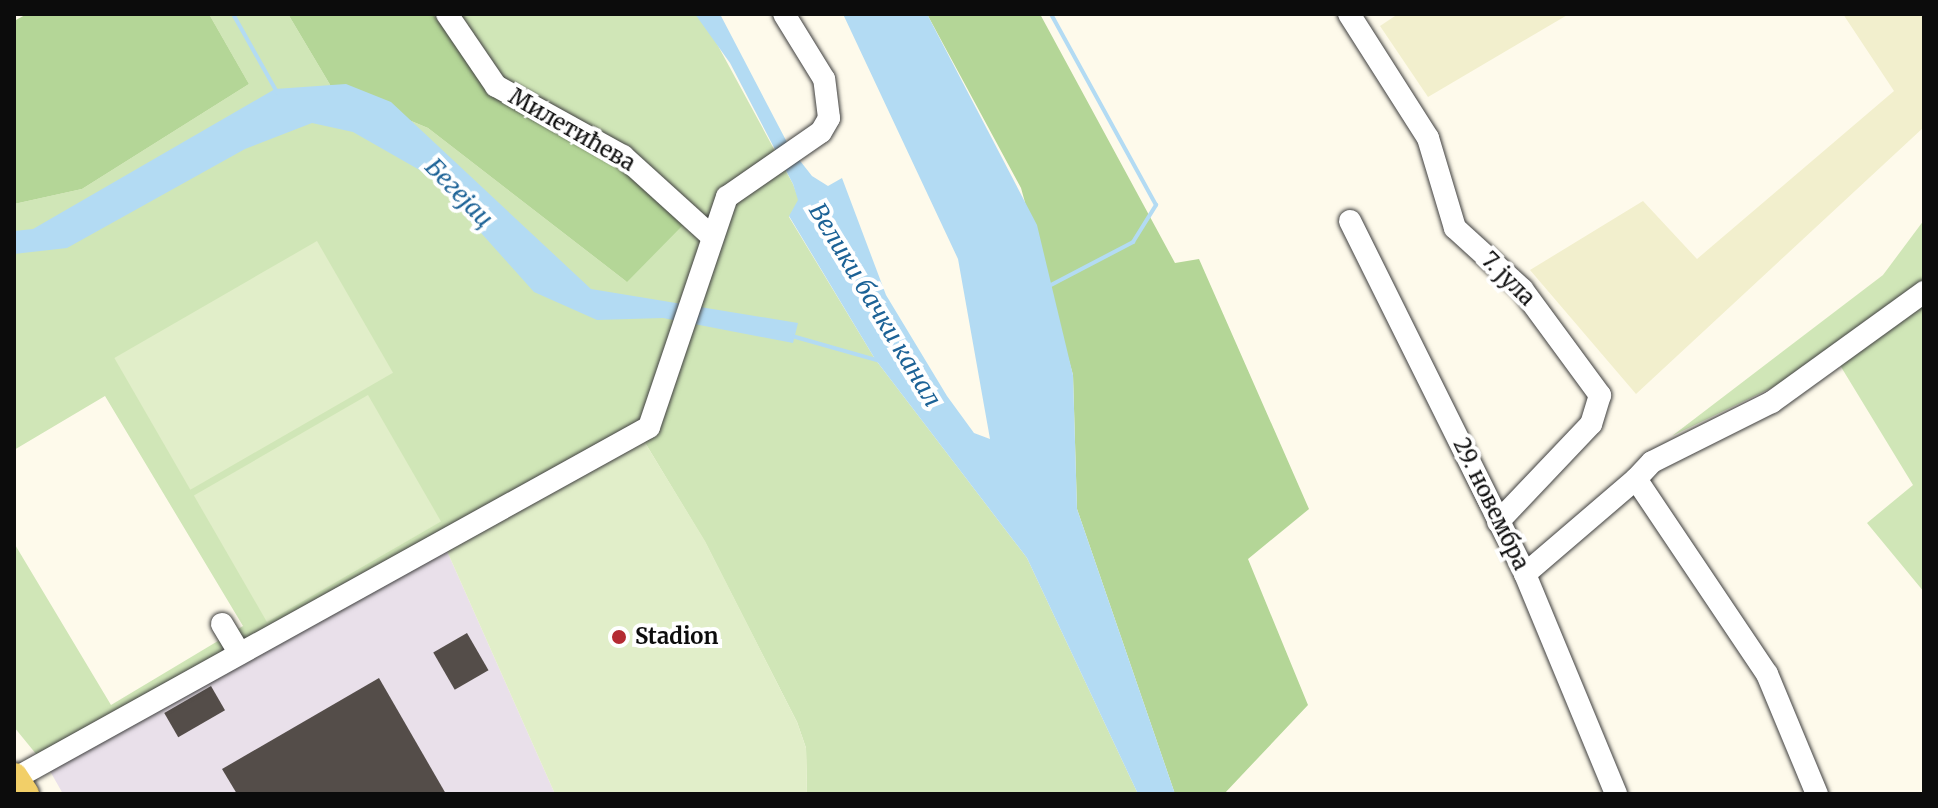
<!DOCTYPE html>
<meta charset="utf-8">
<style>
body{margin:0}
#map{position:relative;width:1938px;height:808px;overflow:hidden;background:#fefaeb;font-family:Merriweather,serif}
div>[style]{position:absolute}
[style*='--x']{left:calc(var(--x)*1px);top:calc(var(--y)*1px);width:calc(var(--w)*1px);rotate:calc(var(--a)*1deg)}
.industrial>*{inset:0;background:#e9e0ea}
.farmland>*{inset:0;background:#f2efcd}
.green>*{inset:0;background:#d0e6b7}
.forest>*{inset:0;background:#b4d697}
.pitch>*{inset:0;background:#e1eec9;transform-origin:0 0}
.water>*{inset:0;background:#b3dbf3}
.stream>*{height:4px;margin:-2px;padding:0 2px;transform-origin:2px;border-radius:2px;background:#b3dbf3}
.building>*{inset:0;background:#544d49;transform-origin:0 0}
.roads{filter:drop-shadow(0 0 2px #3f3f3f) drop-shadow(0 0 2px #3f3f3f)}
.minor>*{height:22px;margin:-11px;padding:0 11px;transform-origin:11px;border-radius:11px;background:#fff}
.major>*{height:28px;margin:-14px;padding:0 14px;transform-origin:14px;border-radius:14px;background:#f2cf68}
.dots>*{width:22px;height:22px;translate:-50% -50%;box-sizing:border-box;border:4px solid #fff;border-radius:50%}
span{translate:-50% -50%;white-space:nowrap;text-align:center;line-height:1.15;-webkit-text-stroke:8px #fff;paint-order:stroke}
.street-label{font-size:22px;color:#0c0c0c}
.poi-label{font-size:22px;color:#0c0c0c;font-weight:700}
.left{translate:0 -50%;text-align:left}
.water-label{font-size:24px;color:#1c6296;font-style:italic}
.frame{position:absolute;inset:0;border:16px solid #0c0c0c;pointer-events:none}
</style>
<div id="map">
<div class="industrial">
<i style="clip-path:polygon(447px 551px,555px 794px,63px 794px,50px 771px)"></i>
</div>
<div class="farmland">
<i style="clip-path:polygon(1398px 14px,1569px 14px,1428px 97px,1380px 26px)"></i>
<i style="clip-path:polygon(1843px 14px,1924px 14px,1924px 127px,1636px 394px,1530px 270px,1643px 201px,1697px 259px,1894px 91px)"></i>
</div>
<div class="green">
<i style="clip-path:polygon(209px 14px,288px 14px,332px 88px,428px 128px,627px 282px,507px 104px,432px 14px,695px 14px,704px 20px,793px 184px,799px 200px,789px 217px,875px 359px,1027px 558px,1138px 794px,807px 794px,806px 748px,797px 722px,705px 542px,644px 441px,50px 771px,14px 727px,14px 543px,111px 705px,243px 626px,105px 396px,14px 450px,14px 204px,82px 189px,249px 84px)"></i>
<i style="clip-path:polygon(1924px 220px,1924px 592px,1867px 523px,1913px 485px,1835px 357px,1672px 436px,1883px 275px)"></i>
</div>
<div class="forest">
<i style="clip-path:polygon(27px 14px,209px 14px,249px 84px,82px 189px,14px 204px,14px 21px)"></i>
<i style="clip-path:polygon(288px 14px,432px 14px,507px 104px,619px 167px,683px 225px,627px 282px,428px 128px,332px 88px)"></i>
<i style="clip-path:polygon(927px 14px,1040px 14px,1175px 263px,1199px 259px,1309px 509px,1248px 559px,1308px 705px,1224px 794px,1175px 794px,1077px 509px,1073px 375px,1021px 188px)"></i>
</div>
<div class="pitch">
<i style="left:317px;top:241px;width:152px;height:234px;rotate:60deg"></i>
<i style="left:368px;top:395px;width:146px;height:201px;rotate:60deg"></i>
<i style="clip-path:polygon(644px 441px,705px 541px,797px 722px,806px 748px,807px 794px,555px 794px,447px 551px)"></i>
</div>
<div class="water">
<i style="clip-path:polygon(695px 14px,720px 14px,790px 148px,812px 176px,828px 186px,842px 178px,886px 295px,947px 396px,974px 433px,990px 439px,958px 259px,843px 14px,927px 14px,1037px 225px,1073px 375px,1077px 509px,1175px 794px,1138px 794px,1027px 558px,875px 359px,789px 216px,798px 200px,793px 184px,730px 63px)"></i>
<i style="clip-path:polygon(346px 84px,391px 102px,591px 289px,798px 323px,793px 343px,663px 318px,597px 320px,534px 292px,430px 176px,353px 132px,312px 123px,245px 149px,67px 248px,14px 254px,14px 231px,33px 229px,275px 89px)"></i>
</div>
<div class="stream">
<i style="--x:233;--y:14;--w:90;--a:60.6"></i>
<i style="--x:1049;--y:286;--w:95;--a:-27.6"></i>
<i style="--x:1133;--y:242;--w:44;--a:-58.1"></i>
<i style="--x:1156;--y:205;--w:218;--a:-118.8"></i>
<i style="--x:792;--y:336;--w:91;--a:15.9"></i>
</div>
<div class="building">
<i style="left:467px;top:633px;width:43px;height:39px;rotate:60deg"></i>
<i style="clip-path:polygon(379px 678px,446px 794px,237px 794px,222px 769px)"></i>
<i style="left:211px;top:686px;width:28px;height:54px;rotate:60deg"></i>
</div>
<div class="roads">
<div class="minor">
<i style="--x:447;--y:14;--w:87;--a:55.8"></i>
<i style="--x:496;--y:86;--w:145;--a:28.9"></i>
<i style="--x:623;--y:156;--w:118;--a:42.2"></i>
<i style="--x:1349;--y:14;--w:147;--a:57.5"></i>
<i style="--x:1428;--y:138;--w:94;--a:73.3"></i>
<i style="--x:1455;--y:228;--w:91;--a:42.3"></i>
<i style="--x:1522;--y:289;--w:132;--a:53.7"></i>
<i style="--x:1600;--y:395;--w:30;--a:107"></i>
<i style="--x:1591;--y:424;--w:135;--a:133.5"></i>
<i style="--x:1350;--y:221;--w:394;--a:63.6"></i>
<i style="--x:1525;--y:574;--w:238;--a:67.5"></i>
<i style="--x:1636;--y:479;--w:23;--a:-47"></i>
<i style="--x:1652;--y:462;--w:134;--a:-26.6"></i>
<i style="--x:1772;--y:402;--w:188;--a:-35.9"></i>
<i style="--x:1525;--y:574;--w:146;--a:-40.6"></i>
<i style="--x:1636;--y:479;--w:235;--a:56.1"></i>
<i style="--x:1767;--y:674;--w:130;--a:67.4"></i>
<i style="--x:222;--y:624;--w:33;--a:59"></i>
<i style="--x:14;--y:779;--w:726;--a:-29"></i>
<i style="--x:649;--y:427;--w:243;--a:-71.3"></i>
<i style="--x:727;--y:197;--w:114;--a:-34.7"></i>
<i style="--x:821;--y:132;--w:16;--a:-60"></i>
<i style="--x:829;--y:118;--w:39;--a:-97"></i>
<i style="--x:824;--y:79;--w:76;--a:-121.6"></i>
</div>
<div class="major">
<i style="--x:14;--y:777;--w:20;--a:57"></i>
</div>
</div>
<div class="dots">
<i style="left:619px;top:637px;background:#b42b33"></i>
</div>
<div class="street-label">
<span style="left:572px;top:130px;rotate:30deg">Милетићева</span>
<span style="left:1508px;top:279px;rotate:45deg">7. јула</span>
<span style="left:1491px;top:504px;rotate:64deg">29. новембра</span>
</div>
<div class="poi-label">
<span class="left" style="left:635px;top:637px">Stadion</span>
</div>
<div class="water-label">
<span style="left:459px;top:193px;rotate:46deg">Бегејац</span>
<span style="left:875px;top:305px;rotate:59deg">Велики бачки канал</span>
</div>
<div class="frame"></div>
</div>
